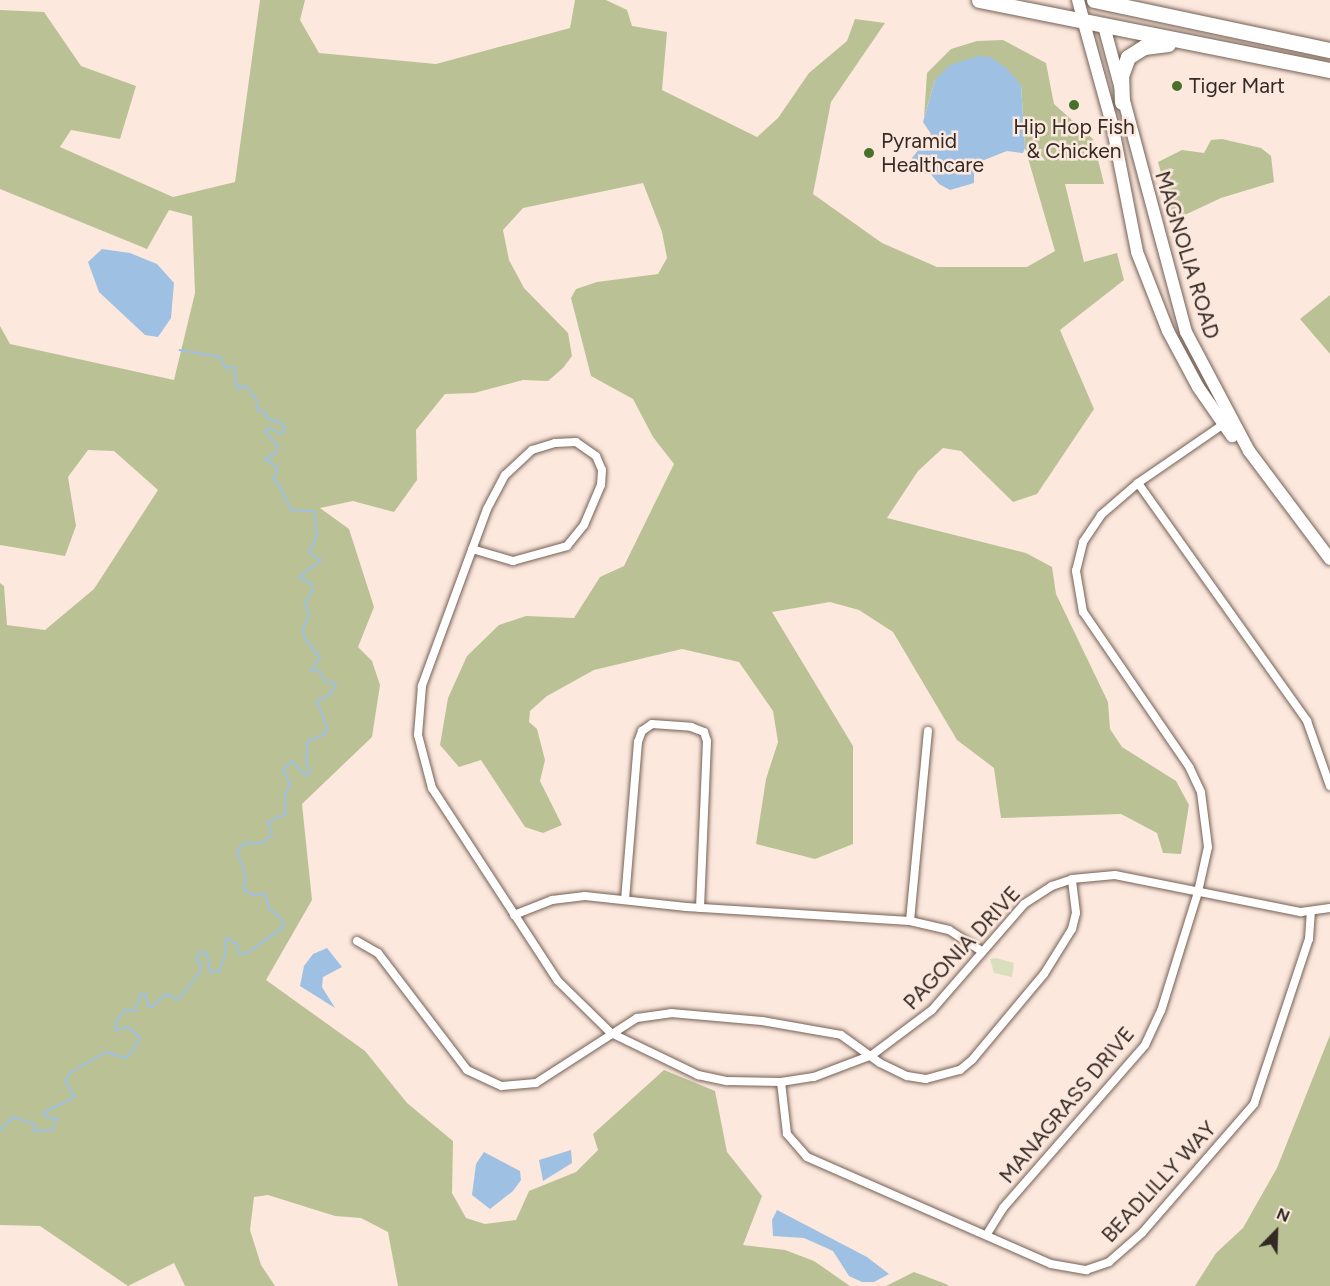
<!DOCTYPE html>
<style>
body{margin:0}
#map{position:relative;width:1330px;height:1286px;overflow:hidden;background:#fce8dd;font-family:Figtree,sans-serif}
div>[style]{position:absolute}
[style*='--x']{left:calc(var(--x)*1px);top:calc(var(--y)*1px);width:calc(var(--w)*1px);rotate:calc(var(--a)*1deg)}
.green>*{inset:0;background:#d9dfbd}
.forest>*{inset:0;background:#bac295}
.water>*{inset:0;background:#9ec0e3}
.stream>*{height:2px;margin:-1px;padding:0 1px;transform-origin:1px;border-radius:1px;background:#9ec0e3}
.roads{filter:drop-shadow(0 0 2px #756055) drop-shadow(0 0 2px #756055)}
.street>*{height:8px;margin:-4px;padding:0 4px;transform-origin:4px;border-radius:4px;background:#fff}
.secondary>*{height:12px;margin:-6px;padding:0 6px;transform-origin:6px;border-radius:6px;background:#fff}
.primary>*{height:12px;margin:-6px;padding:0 6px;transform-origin:6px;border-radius:6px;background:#fff}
.highway>*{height:15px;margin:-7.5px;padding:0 7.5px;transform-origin:7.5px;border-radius:7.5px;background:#fff}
.dots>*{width:16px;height:16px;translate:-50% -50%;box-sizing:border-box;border:3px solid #fce8dd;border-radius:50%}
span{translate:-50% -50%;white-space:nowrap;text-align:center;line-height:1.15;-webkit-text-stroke:5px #fce8dd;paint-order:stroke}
.poi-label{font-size:21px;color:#342a25}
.left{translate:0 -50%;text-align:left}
.street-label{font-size:21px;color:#342a25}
.north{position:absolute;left:1246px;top:1202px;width:60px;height:60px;-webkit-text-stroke:4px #fce8dd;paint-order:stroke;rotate:23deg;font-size:16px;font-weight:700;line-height:24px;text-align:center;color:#342a25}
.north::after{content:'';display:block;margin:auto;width:21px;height:27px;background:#342a25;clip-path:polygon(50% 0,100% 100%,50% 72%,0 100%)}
</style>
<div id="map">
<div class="green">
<i style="clip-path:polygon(996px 958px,1014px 963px,1012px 977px,994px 973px,990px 959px)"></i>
</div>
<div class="forest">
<i style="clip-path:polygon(260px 0,305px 0,300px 20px,319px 53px,436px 64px,570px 28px,575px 0,606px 0,627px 10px,632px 26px,667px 32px,662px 90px,757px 137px,778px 118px,809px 73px,847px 41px,855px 19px,885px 23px,831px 102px,813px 194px,882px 243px,937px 267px,1027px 267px,1055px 251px,1025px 148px,1021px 85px,935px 80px,924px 118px,927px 73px,951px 49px,977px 41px,1003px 40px,1046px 63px,1054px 104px,1093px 139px,1104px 184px,1065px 184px,1084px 262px,1117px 253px,1124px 280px,1060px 330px,1094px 409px,1037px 494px,1013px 502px,961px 451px,943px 448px,918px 471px,887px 518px,1026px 553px,1052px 567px,1056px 594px,1108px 702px,1110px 729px,1122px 747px,1176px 781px,1189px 805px,1181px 854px,1163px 853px,1157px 833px,1121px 814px,1001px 818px,994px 768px,957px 740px,893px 632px,859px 610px,830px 602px,772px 612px,853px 746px,853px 844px,815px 859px,756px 844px,766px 779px,778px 742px,773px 711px,739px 662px,682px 649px,594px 670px,547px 696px,530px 711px,529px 722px,537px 729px,545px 760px,540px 781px,562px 825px,543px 833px,525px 827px,481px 760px,459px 767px,440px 745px,448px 698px,467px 656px,499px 625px,526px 616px,574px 618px,600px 577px,624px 566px,674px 464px,653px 437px,633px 399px,591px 376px,571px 298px,576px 289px,597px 282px,658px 274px,667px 258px,662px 232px,643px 183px,523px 208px,503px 230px,509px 260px,524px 288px,568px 333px,572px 356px,563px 368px,548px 381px,523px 380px,474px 393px,445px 394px,416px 430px,417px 480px,394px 512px,353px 501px,320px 508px,349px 529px,374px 607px,358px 647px,372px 661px,380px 685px,372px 737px,302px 804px,312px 900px,266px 980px,365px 1051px,407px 1103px,453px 1141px,452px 1193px,466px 1218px,485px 1224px,516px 1220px,529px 1191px,576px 1172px,598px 1150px,593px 1134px,664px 1070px,715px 1091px,727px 1152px,762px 1196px,743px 1245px,785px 1250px,814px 1261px,850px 1286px,398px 1286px,388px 1232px,361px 1218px,335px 1216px,268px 1195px,254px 1197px,250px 1230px,261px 1265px,275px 1286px,185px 1286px,174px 1263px,128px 1286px,40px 1226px,0 1225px,0 583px,4px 586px,7px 625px,45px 630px,94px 589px,158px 490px,114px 451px,88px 450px,68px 477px,76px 526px,65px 556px,0 545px,0 326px,10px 344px,174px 380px,195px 293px,192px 216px,169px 210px,147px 249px,0 189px,0 10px,44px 12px,81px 66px,136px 86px,120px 139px,71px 130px,60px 147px,173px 197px,235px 182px)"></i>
<i style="clip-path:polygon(1222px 139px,1261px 148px,1271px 156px,1274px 182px,1221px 198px,1174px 220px,1158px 162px,1182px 150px,1204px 153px,1211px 140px)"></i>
<i style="clip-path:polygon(1330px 295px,1330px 354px,1300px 319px)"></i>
<i style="clip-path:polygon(1330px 1035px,1330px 1286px,1195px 1286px,1216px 1253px,1243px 1228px,1277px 1168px)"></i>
<i style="clip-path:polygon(914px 1272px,946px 1284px,949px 1286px,886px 1286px)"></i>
</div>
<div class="water">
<i style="clip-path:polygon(978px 56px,990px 57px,1006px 68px,1021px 85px,1025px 148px,1023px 153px,1007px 151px,979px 162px,974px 165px,974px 183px,950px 190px,939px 184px,929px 172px,925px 174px,914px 168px,912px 158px,931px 134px,923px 122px,935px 80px,950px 65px)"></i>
<i style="clip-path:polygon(102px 249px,130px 253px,157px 264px,174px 283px,171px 318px,158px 337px,145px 335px,99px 292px,88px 262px)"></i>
<i style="clip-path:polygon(327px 948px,342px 967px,323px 977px,322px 987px,335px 1008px,300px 986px,304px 966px,313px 954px)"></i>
<i style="clip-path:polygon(571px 1150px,572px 1163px,543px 1181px,539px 1160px)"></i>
<i style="clip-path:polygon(484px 1152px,520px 1171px,521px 1180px,513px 1191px,490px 1209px,472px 1195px,476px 1164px)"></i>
<i style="clip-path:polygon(777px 1210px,867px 1257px,889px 1274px,874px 1282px,862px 1282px,849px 1276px,833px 1251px,822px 1246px,804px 1238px,773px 1236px,772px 1220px)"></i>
</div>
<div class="stream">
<i style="--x:0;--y:1130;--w:18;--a:-45"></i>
<i style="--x:13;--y:1117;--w:23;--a:18"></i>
<i style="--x:35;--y:1124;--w:7;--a:98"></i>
<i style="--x:34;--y:1131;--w:19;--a:-3"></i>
<i style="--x:53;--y:1130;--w:13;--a:-72"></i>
<i style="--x:57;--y:1118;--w:9;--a:180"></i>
<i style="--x:48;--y:1118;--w:7;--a:-135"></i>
<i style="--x:43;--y:1113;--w:36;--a:-27"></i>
<i style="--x:75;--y:1097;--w:19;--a:-122"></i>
<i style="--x:65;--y:1081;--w:11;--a:-56"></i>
<i style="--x:71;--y:1072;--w:39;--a:-30"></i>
<i style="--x:105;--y:1052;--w:22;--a:16"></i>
<i style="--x:126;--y:1058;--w:6;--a:-45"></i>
<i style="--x:130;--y:1054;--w:19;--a:-58"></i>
<i style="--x:140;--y:1038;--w:16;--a:-137"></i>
<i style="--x:128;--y:1027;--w:13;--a:167"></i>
<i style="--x:115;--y:1030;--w:11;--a:-80"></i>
<i style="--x:117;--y:1019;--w:13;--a:-45"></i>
<i style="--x:126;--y:1010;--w:9;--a:6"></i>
<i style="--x:135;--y:1011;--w:18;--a:-71"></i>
<i style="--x:141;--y:994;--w:5;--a:0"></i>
<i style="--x:146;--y:994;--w:12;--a:81"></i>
<i style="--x:148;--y:1006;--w:4;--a:14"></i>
<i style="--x:152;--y:1007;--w:19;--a:-43"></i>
<i style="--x:166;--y:994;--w:13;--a:27"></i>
<i style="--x:178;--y:1000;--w:36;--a:-52"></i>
<i style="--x:200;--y:972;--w:8;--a:-83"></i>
<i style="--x:201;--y:964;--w:6;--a:-141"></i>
<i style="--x:196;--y:960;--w:9;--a:-63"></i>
<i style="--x:200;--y:952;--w:7;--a:8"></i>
<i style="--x:207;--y:953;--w:19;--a:81"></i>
<i style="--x:210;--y:972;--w:5;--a:0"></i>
<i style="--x:215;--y:972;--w:5;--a:-22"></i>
<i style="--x:220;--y:970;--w:15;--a:-70"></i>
<i style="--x:225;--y:956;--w:18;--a:-87"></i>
<i style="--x:226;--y:938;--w:13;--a:29"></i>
<i style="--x:237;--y:944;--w:9;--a:84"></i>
<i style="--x:238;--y:953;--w:8;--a:7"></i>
<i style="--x:246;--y:954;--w:46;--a:-36.1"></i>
<i style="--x:283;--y:927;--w:8;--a:-97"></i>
<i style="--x:282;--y:919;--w:17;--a:-140"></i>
<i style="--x:269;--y:908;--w:15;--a:-106"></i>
<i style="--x:265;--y:894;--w:11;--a:175"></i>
<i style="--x:254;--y:895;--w:11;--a:-153"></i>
<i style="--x:244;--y:890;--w:16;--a:-86"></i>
<i style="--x:245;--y:874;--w:24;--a:-109"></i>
<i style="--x:237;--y:851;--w:9;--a:-49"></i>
<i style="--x:243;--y:844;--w:19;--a:-3"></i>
<i style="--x:262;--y:843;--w:13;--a:-39"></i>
<i style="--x:272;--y:835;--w:14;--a:-107"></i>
<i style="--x:268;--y:822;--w:20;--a:-24"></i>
<i style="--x:286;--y:814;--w:20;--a:-93"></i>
<i style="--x:285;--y:794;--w:11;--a:-63"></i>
<i style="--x:290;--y:784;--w:16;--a:-117"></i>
<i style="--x:283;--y:770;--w:13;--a:-45"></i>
<i style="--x:292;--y:761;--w:21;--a:47"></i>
<i style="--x:306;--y:776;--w:6;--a:-51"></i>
<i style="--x:310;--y:771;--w:10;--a:-114"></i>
<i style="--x:306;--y:762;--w:21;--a:-85"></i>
<i style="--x:308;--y:741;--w:18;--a:-22"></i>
<i style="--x:325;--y:734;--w:6;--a:-72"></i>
<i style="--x:327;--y:728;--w:29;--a:-110"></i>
<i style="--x:317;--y:701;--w:13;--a:-23"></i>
<i style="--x:329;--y:696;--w:14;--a:-60"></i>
<i style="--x:336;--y:684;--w:11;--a:-165"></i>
<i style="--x:325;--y:681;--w:10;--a:-119"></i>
<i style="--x:320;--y:672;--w:9;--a:-167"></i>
<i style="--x:311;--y:670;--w:16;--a:-55"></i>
<i style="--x:320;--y:657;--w:23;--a:-130"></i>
<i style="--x:305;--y:639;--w:10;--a:-101"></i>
<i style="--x:303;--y:629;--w:16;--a:-68"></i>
<i style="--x:309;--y:614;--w:13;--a:-108"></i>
<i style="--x:305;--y:602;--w:14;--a:-56"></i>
<i style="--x:313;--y:590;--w:7;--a:-106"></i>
<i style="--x:311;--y:583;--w:13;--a:-153"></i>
<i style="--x:299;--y:577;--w:28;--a:-38"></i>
<i style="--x:321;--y:560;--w:14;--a:-150"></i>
<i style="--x:309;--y:553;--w:20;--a:-66"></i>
<i style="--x:317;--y:535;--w:24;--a:-97"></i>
<i style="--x:314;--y:511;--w:23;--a:-178"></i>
<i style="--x:291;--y:510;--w:29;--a:-115"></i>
<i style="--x:279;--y:484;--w:8;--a:-140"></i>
<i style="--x:273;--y:479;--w:12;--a:-66"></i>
<i style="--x:278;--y:468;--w:16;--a:-145"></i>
<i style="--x:265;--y:459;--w:11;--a:-27"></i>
<i style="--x:275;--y:454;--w:9;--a:-69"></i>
<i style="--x:278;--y:446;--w:20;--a:-131"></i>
<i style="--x:265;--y:431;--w:7;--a:-27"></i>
<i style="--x:271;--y:428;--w:12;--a:31"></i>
<i style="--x:281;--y:434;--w:7;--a:-56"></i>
<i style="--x:285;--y:428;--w:8;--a:-130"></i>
<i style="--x:280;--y:422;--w:13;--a:-167"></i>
<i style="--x:267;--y:419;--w:6;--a:-99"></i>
<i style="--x:266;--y:413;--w:9;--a:-159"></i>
<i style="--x:258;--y:410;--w:11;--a:-100"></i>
<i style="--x:256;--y:399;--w:16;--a:-128"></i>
<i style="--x:246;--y:386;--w:9;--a:162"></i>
<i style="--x:237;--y:389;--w:22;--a:-98"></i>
<i style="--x:234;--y:367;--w:8;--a:173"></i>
<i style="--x:226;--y:368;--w:13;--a:-119"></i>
<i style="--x:220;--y:357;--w:41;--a:-170.1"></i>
</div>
<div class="roads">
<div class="street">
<i style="--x:1138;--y:483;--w:292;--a:54.6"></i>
<i style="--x:1307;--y:721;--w:69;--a:70.5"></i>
<i style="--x:472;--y:549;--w:43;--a:16.3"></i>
<i style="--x:513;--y:561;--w:56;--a:-15.5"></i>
<i style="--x:567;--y:546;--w:27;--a:-51"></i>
<i style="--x:584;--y:525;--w:43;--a:-67"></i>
<i style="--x:601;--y:485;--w:15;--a:-86"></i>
<i style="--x:602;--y:470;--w:15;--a:-113"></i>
<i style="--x:596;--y:456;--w:24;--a:-145"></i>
<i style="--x:576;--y:442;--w:21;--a:177"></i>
<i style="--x:555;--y:443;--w:24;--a:163"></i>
<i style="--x:532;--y:450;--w:37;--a:137"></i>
<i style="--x:505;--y:475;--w:38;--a:118"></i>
<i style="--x:487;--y:509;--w:189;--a:110.2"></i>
<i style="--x:422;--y:686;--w:49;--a:94.7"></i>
<i style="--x:418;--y:735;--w:55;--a:75.2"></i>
<i style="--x:432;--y:788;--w:230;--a:56.9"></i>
<i style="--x:558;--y:981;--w:74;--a:44.5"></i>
<i style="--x:611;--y:1033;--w:97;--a:25.8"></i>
<i style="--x:698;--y:1075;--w:30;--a:12"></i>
<i style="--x:727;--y:1081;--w:54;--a:1.1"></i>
<i style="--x:781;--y:1082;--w:33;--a:-9"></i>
<i style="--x:814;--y:1077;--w:62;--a:-20.8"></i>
<i style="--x:872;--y:1055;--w:75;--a:-36.9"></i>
<i style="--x:932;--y:1010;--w:140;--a:-49"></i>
<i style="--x:1024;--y:904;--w:33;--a:-33"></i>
<i style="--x:1052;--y:886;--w:21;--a:-19"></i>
<i style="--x:1072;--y:879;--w:43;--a:-5.3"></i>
<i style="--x:1115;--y:875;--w:190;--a:11.3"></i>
<i style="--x:1301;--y:912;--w:29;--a:-8"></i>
<i style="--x:625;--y:900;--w:159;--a:-85.3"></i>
<i style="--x:638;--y:742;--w:12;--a:-70"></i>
<i style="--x:642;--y:731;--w:12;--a:-35"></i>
<i style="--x:652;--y:724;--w:39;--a:4"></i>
<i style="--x:691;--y:727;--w:14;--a:21"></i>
<i style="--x:704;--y:732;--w:9;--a:72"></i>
<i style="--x:707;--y:741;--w:167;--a:92.4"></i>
<i style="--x:514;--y:915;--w:41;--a:-21.5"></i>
<i style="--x:552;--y:900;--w:33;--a:-7"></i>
<i style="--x:585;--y:896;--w:102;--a:6.2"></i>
<i style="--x:686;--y:907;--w:224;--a:3.6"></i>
<i style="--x:910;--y:921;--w:40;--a:13"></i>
<i style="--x:949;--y:930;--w:38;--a:33"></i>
<i style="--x:910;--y:921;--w:191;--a:-84.6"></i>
<i style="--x:357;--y:941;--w:24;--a:30"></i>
<i style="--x:378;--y:953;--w:147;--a:52.7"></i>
<i style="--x:467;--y:1070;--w:38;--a:25"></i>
<i style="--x:502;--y:1086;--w:34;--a:-5"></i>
<i style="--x:536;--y:1083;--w:120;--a:-32.8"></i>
<i style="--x:637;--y:1018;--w:34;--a:-8"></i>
<i style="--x:671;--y:1013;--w:91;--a:5"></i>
<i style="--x:762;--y:1021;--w:80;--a:10"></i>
<i style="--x:841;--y:1035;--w:48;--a:35.7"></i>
<i style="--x:880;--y:1063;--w:30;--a:26"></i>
<i style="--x:907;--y:1076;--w:19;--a:9"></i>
<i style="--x:926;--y:1079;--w:35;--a:-15"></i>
<i style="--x:960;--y:1070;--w:16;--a:-40"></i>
<i style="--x:972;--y:1060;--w:112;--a:-50.1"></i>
<i style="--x:1044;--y:974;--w:53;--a:-58.1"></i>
<i style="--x:1072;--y:929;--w:16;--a:-76"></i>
<i style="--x:1076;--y:913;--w:34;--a:-97"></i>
<i style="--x:781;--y:1082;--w:52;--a:83.4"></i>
<i style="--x:787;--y:1134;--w:30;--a:49"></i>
<i style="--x:807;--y:1157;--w:266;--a:23.7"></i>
<i style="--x:1051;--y:1264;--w:36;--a:10"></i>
<i style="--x:1086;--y:1270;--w:24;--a:-19"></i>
<i style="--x:1109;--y:1262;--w:44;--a:-41.3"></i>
<i style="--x:1142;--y:1233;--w:171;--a:-49"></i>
<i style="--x:1254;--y:1104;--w:174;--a:-71.6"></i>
<i style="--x:1309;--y:939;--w:27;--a:-86"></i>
<i style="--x:987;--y:1234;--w:31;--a:-58"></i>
<i style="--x:1003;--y:1208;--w:216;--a:-48.9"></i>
<i style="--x:1145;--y:1045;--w:38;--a:-65"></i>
<i style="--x:1161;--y:1011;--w:125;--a:-72.7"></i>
<i style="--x:1198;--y:892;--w:46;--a:-77.5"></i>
<i style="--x:1208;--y:847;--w:55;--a:-97.3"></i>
<i style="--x:1201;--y:792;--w:26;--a:-115"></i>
<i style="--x:1190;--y:768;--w:189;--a:-124.4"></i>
<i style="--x:1083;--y:612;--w:42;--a:-99.7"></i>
<i style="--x:1076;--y:571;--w:30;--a:-76"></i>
<i style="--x:1083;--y:542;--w:32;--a:-56"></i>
<i style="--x:1101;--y:515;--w:49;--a:-40.9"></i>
<i style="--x:1138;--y:483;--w:104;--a:-34.5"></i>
</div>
<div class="secondary">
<i style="--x:1084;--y:23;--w:105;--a:74.5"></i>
<i style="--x:1112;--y:124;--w:130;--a:78.9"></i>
<i style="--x:1137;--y:252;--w:85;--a:68.6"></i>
<i style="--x:1168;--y:331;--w:64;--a:61.8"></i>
<i style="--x:1198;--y:387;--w:60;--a:55.2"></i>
<i style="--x:1104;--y:26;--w:317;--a:75"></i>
<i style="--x:1186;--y:332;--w:135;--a:62.1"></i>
<i style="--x:1249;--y:451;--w:135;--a:53.1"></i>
</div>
<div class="primary">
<i style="--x:1078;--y:0;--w:24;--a:75"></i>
</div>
<div class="highway">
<i style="--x:979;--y:0;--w:358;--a:11.3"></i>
<i style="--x:1094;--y:0;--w:241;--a:12"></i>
<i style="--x:1122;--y:102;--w:26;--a:-92"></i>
<i style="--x:1121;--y:76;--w:20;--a:-70"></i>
<i style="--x:1128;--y:57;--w:19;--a:-32"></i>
<i style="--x:1144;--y:47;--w:24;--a:-7"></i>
</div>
</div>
<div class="dots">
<i style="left:1177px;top:86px;background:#49702a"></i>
<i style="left:1074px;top:105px;background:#49702a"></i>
<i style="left:869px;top:153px;background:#49702a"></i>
</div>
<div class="poi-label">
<span class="left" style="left:1189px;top:86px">Tiger Mart</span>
<span style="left:1074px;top:139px">Hip Hop Fish<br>&amp; Chicken</span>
<span class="left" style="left:881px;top:153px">Pyramid<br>Healthcare</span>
</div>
<div class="street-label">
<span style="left:1187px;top:255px;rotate:73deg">MAGNOLIA ROAD</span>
<span style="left:962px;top:948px;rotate:-47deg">PAGONIA DRIVE</span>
<span style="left:1067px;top:1105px;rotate:-50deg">MANAGRASS DRIVE</span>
<span style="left:1159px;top:1182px;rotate:-47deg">BEADLILLY WAY</span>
</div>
<div class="north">N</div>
</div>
